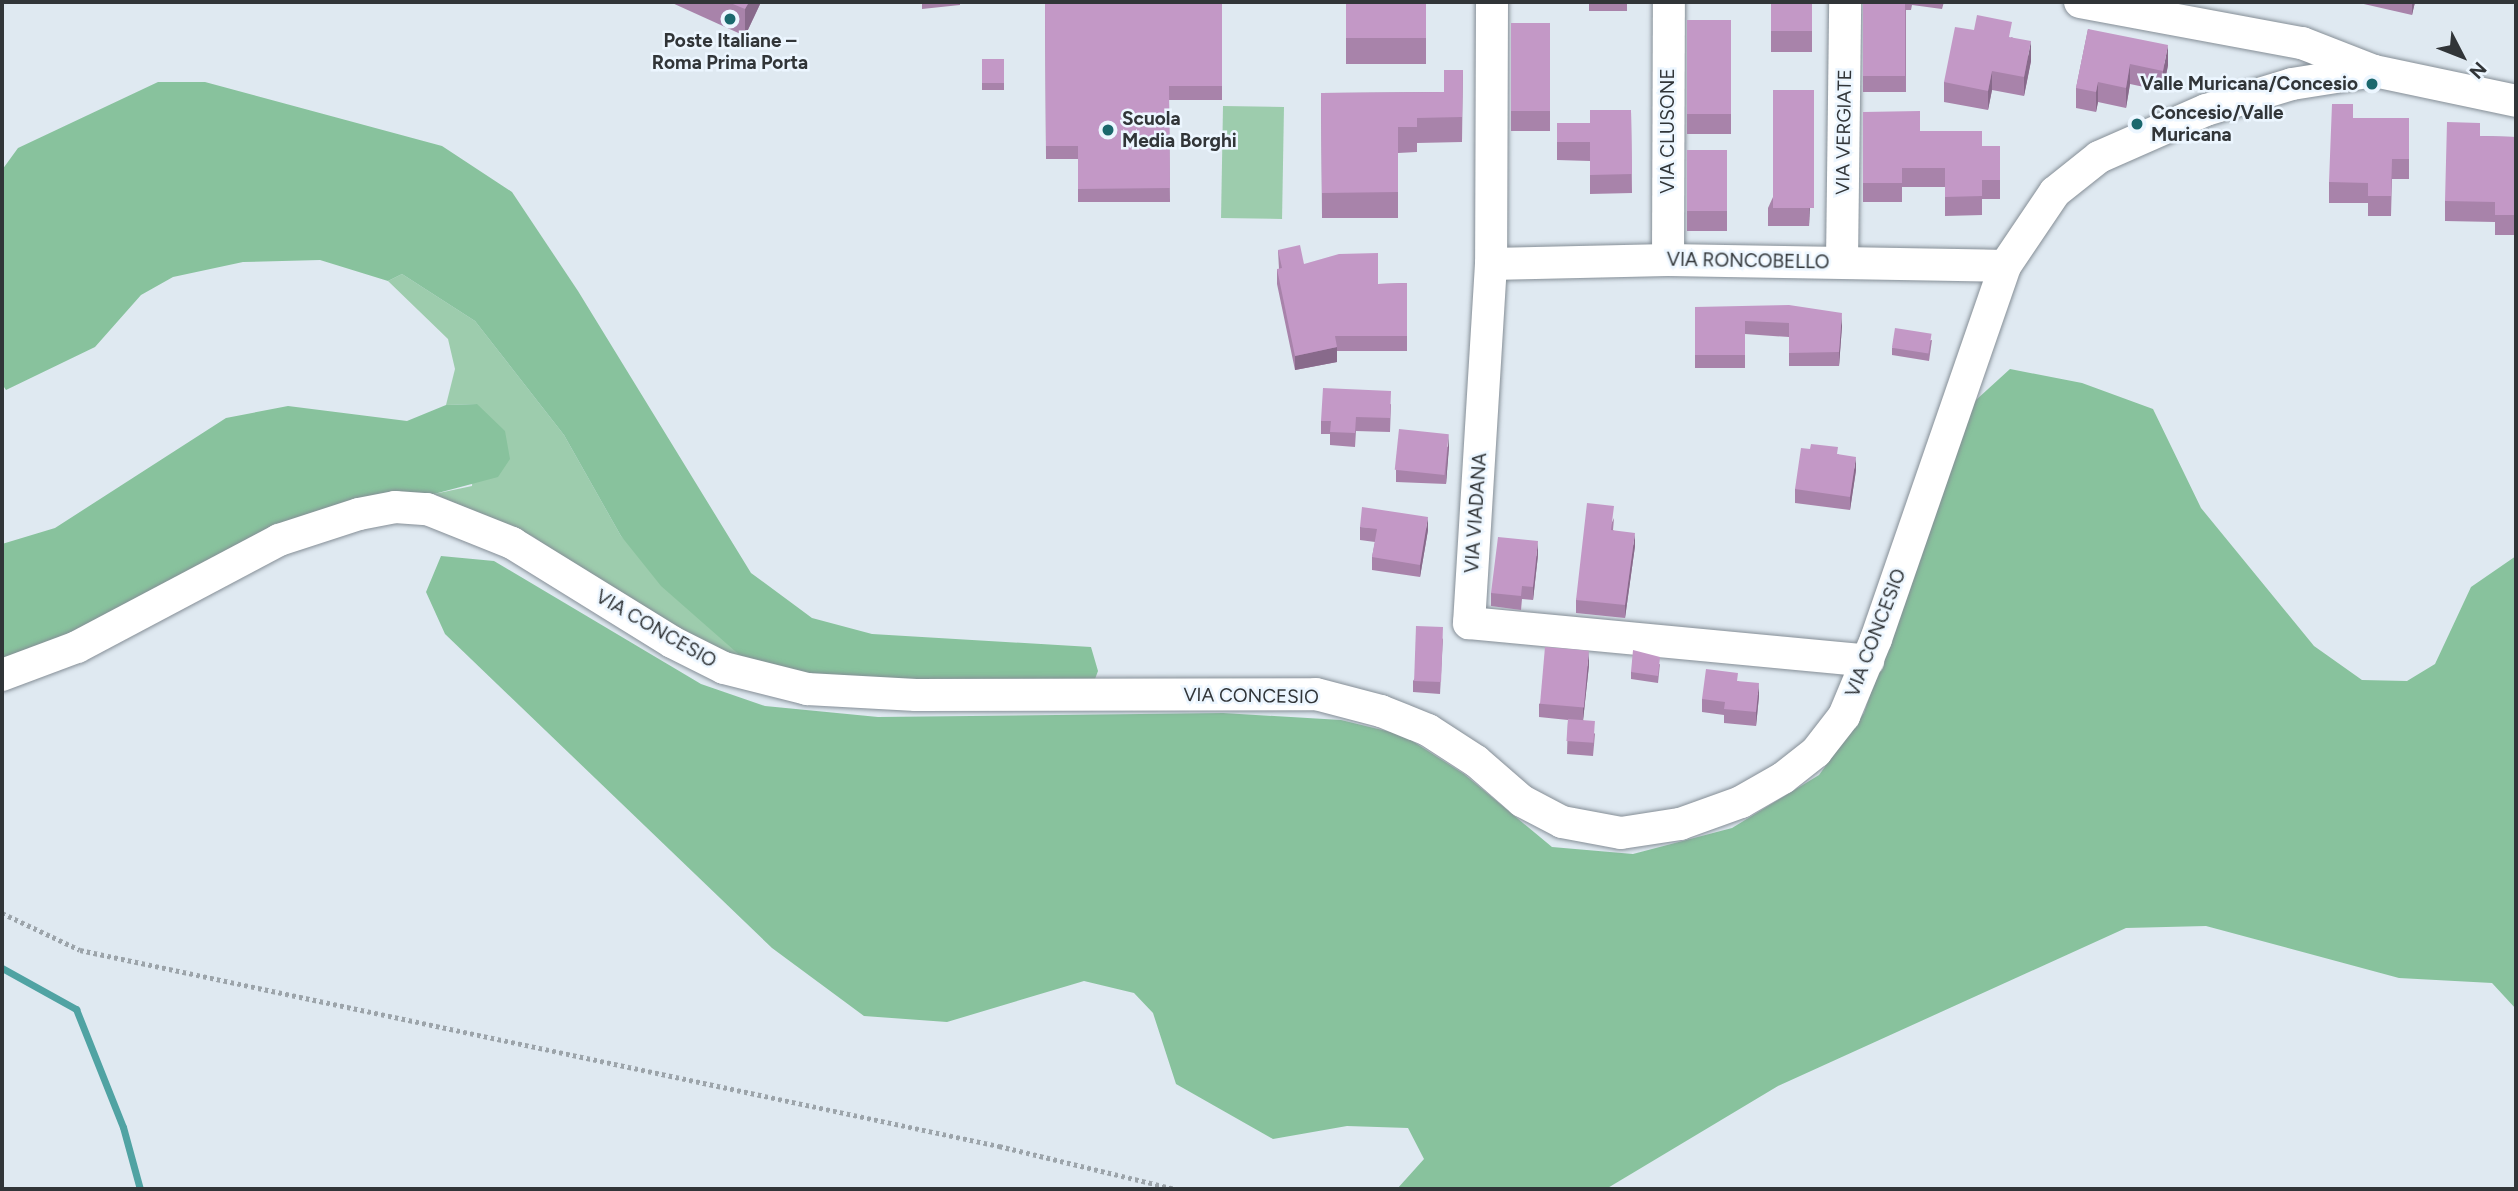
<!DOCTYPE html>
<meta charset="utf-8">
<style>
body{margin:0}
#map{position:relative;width:2518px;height:1191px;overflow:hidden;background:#dfe9f1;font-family:Figtree,sans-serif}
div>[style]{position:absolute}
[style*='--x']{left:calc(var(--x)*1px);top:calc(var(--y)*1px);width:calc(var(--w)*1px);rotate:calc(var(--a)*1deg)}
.green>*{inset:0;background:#9dccad;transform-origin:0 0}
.forest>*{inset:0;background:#88c29d}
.stream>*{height:7px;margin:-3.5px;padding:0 3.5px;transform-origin:3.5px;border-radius:3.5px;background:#50a3a3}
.path>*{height:4.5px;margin-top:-2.25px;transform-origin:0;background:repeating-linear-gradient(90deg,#9ca4aa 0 3.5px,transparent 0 7px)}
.roads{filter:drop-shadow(0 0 2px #858e96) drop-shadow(0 0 2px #858e96)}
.minor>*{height:32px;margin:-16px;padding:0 16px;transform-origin:16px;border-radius:16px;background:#fff}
.wall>*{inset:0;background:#a883aa;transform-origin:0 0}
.shaded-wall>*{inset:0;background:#886a8b}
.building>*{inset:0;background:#c398c6;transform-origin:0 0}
.dots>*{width:19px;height:19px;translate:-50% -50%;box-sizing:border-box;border:4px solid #ecf6ff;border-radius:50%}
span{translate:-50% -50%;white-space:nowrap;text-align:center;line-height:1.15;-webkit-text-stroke:5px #ecf6ff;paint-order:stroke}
.poi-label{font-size:19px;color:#313538;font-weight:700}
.right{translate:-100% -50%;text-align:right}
.left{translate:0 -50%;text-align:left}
.street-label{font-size:19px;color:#313538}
.frame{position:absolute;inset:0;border:4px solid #313538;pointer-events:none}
.north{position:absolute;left:2427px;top:21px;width:70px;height:70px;-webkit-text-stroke:5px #ecf6ff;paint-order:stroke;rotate:132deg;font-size:19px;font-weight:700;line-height:28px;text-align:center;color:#313538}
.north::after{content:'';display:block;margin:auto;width:24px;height:32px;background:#313538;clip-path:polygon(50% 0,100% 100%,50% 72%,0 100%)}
</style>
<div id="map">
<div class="green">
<i style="left:1223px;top:106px;width:61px;height:112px;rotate:1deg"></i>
<i style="clip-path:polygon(402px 274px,475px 321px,564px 435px,621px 536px,752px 666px,639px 608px,532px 536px,434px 494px,472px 486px,477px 404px,446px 405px,455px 369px,448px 339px,388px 281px)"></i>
</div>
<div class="forest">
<i style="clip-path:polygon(158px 82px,205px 82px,442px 146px,512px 192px,578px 291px,751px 573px,812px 618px,872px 634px,1091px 647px,1098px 671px,1092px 687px,819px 682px,752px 666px,661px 586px,621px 536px,564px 435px,475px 321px,402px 274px,388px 281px,320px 260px,243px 262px,173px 277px,141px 295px,95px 347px,6px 390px,2px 384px,2px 170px,18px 148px)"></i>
<i style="clip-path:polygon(2010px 369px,2082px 383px,2153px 409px,2201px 508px,2314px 646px,2362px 680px,2407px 681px,2435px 664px,2471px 587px,2516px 556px,2516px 1009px,2492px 983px,2399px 978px,2206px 926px,2126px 928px,1778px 1086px,1606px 1189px,1397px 1189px,1424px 1159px,1408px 1128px,1347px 1126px,1273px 1139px,1176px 1084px,1153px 1013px,1134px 993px,1084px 981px,947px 1022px,864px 1016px,772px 948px,445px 634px,426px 592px,441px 556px,494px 561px,701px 684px,765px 706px,878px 717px,1223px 713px,1341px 720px,1403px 735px,1464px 774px,1552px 847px,1633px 854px,1732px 828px,1819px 775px,1864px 713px,1965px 410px)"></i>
<i style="clip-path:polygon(477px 404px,505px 431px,510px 459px,498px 477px,434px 494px,384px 494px,2px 664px,2px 544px,55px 528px,226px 418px,288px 406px,407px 421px,446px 405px)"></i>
</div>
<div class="stream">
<i style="--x:2;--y:968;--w:85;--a:29"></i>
<i style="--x:76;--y:1009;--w:127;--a:68.3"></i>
<i style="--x:123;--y:1127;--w:64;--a:74.7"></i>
</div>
<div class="path">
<i style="--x:2;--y:913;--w:86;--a:25.4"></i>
<i style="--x:80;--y:950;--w:940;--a:12.04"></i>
<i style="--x:999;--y:1146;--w:182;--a:13.7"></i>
</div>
<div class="roads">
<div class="minor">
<i style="--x:1492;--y:2;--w:262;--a:90.2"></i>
<i style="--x:1491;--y:264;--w:360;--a:93.5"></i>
<i style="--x:1469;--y:623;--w:401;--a:5.4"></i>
<i style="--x:2080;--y:2;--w:226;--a:10.5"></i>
<i style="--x:2302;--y:43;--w:77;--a:21.3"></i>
<i style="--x:2374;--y:71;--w:145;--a:11.9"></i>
<i style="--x:1668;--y:260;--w:258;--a:-89.8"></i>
<i style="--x:1842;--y:262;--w:260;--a:-89.3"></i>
<i style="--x:1491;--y:264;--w:177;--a:-1.3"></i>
<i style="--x:1668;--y:260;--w:337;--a:1"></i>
<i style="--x:2;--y:675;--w:80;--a:-20.5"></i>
<i style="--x:77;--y:647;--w:229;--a:-27.9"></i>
<i style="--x:279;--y:540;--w:84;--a:-18"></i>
<i style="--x:359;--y:514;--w:37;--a:-11"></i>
<i style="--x:395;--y:507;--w:32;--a:4"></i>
<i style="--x:427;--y:509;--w:92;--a:21.8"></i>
<i style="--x:512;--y:543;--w:188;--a:31.7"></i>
<i style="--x:672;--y:642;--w:58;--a:26.6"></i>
<i style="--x:724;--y:668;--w:86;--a:14.2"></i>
<i style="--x:807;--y:689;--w:109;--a:3.2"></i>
<i style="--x:916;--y:695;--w:400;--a:-0.1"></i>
<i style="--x:1316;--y:694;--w:67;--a:14.7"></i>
<i style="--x:1381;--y:711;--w:51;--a:22"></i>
<i style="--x:1428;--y:730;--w:57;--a:32.9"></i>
<i style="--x:1476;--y:761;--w:61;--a:41"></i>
<i style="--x:1522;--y:801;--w:45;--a:27.7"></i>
<i style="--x:1562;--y:822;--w:60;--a:10.6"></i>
<i style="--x:1621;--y:833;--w:60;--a:-8.7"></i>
<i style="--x:1680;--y:824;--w:65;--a:-19.8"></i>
<i style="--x:1741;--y:802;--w:48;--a:-29.7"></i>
<i style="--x:1783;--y:778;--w:42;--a:-38.2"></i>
<i style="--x:1816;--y:752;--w:46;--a:-52.1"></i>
<i style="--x:1844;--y:716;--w:83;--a:-67.4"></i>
<i style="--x:1876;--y:639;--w:395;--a:-70.9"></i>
<i style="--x:2005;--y:266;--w:89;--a:-56"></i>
<i style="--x:2055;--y:192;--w:56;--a:-38.5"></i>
<i style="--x:2099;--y:157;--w:117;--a:-23.7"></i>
<i style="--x:2206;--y:110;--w:90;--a:-16.8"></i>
<i style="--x:2292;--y:84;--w:83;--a:-9"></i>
</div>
</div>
<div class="wall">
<i style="clip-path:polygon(670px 2px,761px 2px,745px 36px)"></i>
<i style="clip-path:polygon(922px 2px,960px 2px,960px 5px,922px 9px)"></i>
<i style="clip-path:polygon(1045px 2px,1222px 2px,1222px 100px,1169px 100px,1170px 202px,1078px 202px,1078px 159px,1046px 159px)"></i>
<i style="left:1346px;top:2px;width:80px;height:62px"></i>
<i style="left:1589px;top:2px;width:38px;height:9px"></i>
<i style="left:1692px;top:2px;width:42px;height:2px"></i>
<i style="left:1771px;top:2px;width:41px;height:50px"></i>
<i style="clip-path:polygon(1863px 2px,1944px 2px,1942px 9px,1912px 5px,1911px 10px,1906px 10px,1906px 92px,1863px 92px)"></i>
<i style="clip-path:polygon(2355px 2px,2415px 2px,2412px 15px)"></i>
<i style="clip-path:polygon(2516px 11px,2516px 39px,2514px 39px,2514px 19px)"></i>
<i style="left:1687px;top:20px;width:44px;height:114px"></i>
<i style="left:1511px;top:23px;width:39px;height:108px"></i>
<i style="clip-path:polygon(2088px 29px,2168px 65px,2163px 91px,2130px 84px,2126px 108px,2098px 102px,2096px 112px,2076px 108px,2076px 88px)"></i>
<i style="clip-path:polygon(2012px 37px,2031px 61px,2024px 96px,1992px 90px,1988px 110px,1944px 102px,1944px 82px)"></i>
<i style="left:1004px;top:59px;width:31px;height:22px;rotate:90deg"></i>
<i style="clip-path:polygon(1444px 70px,1463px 70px,1462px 142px,1417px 143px,1417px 152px,1398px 153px,1398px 218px,1322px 218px,1321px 93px,1444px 92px)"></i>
<i style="clip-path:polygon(1814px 107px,1809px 226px,1768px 226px,1768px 208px)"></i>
<i style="clip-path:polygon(1631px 110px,1632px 193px,1590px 194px,1590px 161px,1557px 160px,1557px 123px,1590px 123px)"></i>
<i style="clip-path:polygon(1863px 112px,1920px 131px,1982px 146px,2000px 146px,2000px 199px,1982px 199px,1982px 215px,1945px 216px,1945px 187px,1902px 187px,1902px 202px,1863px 202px)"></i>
<i style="clip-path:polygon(2353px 118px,2409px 118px,2409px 179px,2392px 179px,2391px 216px,2368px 216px,2368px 203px,2329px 203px,2329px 182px)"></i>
<i style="clip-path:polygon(2480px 136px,2516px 137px,2516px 235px,2495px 235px,2495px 222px,2445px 221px,2445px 201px)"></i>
<i style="left:1687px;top:150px;width:40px;height:81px"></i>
<i style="clip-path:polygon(1278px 250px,1304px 264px,1378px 284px,1407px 283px,1407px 351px,1337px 351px,1337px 362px,1295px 370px,1277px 284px,1277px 269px,1279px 269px)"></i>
<i style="clip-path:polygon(1695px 307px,1842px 326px,1839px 366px,1789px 366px,1789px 337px,1745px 334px,1745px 368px,1695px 368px)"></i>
<i style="clip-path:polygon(1932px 340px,1929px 361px,1892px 355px,1892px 348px)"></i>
<i style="clip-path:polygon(1391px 404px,1390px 432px,1356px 431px,1355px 447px,1330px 445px,1330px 434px,1321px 434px,1321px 421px)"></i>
<i style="clip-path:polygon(1449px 446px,1446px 484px,1396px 482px,1396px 470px)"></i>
<i style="clip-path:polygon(1838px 454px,1856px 470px,1850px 510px,1795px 503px,1795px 489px)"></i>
<i style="clip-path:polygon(1614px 518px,1613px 530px,1635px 546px,1625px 618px,1576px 613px,1576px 600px)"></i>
<i style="clip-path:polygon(1360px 527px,1428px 530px,1420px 577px,1372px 570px,1372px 557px,1375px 542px,1360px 540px)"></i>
<i style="clip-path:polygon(1538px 555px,1533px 600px,1522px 599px,1521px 610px,1491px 606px,1491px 593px)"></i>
<i style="clip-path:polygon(1443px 638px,1440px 694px,1413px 692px,1413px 681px)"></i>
<i style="clip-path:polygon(1660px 664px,1658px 683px,1631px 679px,1631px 672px)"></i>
<i style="clip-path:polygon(1589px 665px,1583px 720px,1595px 734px,1593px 756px,1567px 754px,1568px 720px,1539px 717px,1539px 704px)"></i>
<i style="clip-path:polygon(1738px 681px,1759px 696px,1756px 726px,1724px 723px,1724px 715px,1702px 712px,1702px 699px)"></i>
</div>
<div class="shaded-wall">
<i style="clip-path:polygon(749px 2px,761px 2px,745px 36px,745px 9px)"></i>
<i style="clip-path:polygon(2412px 2px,2415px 2px,2412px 15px)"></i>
<i style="clip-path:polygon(2031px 41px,2031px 61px,2024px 96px,2024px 77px)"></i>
<i style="clip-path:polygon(2168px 45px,2168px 65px,2163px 91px,2163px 71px)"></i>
<i style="clip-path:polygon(2130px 64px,2130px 84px,2126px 108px,2126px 88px)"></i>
<i style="clip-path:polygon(1992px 71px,1992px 90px,1988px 110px,1988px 91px)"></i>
<i style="clip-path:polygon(2098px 82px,2098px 102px,2096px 112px,2096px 92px)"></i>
<i style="clip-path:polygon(1814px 90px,1814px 107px,1809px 226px,1809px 208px)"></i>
<i style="clip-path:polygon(1842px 313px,1842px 326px,1839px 366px,1839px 352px)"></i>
<i style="clip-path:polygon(1337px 347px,1337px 362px,1295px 370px,1295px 356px)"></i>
<i style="clip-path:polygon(1449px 434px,1449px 446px,1446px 484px,1446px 472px)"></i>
<i style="clip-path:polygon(1856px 457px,1856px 470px,1850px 510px,1850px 497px)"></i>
<i style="clip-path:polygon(1428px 517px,1428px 530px,1420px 577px,1420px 565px)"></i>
<i style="clip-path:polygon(1635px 533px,1635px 546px,1625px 618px,1625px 605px)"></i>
<i style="clip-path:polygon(1538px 541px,1538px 555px,1533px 600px,1533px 587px)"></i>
<i style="clip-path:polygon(1589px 651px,1589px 665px,1583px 721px,1583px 708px)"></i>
<i style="clip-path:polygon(1759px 683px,1759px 696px,1756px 726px,1756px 712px)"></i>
</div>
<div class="building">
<i style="clip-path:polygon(728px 2px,749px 2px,745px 9px)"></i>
<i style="clip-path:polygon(1045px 2px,1222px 2px,1222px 86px,1169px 86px,1170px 188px,1078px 189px,1078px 146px,1046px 146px)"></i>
<i style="left:1346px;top:2px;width:80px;height:36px"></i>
<i style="left:1771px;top:2px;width:41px;height:29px"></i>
<i style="left:1863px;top:2px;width:42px;height:74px"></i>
<i style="clip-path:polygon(1977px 15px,2012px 22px,2009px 37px,2031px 41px,2024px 77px,1992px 71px,1988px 91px,1944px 82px,1955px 27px,1974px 30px)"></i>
<i style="left:1687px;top:20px;width:44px;height:94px"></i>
<i style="left:1511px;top:23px;width:39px;height:88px"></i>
<i style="clip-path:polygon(2088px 29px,2168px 45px,2163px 71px,2130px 64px,2126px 88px,2098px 82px,2096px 92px,2076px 88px)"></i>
<i style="left:1004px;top:59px;width:24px;height:22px;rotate:90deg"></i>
<i style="clip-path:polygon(1444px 70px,1463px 70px,1462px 117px,1417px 118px,1417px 127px,1398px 127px,1398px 192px,1322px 193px,1321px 93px,1444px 92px)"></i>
<i style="left:1773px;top:90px;width:41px;height:118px"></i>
<i style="clip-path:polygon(2332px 104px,2353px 104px,2353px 118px,2409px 118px,2409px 159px,2392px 159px,2391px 196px,2368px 196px,2368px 183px,2329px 182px)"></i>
<i style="clip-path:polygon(1590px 110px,1631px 110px,1632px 174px,1590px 175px,1590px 142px,1557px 142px,1557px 123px,1590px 123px)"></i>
<i style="clip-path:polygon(1920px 111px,1920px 131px,1982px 131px,1982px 146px,2000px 146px,2000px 180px,1982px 180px,1982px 196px,1945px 197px,1945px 168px,1902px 168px,1902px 183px,1863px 183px,1863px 112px)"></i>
<i style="clip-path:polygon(2447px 122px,2480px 123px,2480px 136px,2516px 137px,2516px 215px,2495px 215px,2495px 202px,2445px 201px)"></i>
<i style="left:1687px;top:150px;width:40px;height:61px"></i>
<i style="clip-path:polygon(1300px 245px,1304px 264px,1339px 254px,1378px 253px,1378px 284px,1407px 283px,1407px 336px,1335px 336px,1337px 347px,1295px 356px,1277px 269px,1282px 268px,1278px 250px)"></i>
<i style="clip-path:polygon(1789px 305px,1842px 313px,1839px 352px,1789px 353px,1789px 323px,1745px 321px,1745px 355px,1695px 355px,1695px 307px)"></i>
<i style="left:1895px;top:328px;width:37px;height:20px;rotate:9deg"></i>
<i style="clip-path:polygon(1323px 388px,1391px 391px,1390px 418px,1356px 417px,1355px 433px,1330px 432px,1331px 421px,1321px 421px)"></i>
<i style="left:1399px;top:429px;width:50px;height:41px;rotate:6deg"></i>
<i style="clip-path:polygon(1811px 444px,1838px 447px,1837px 454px,1856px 457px,1850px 497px,1795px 489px,1801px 448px,1810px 449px)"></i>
<i style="clip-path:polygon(1587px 503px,1614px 506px,1611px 530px,1635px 533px,1625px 605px,1576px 600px)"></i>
<i style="clip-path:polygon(1362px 507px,1428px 517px,1420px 565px,1372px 557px,1377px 529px,1360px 527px)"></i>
<i style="clip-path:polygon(1498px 537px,1538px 541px,1533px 587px,1522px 586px,1521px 596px,1491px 593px)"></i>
<i style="left:1416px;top:626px;width:27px;height:55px;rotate:2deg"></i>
<i style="left:1545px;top:647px;width:44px;height:57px;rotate:5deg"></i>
<i style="clip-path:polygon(1633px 650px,1660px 657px,1658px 676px,1631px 672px)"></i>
<i style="clip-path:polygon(1706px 669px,1738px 673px,1737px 681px,1759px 683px,1756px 712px,1724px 709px,1725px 702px,1702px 699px)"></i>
<i style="left:1568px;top:719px;width:27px;height:22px;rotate:4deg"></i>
</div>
<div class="dots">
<i style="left:730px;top:19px;background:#1b686d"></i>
<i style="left:2372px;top:84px;background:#1b686d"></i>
<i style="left:2137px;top:124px;background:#1b686d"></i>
<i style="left:1108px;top:130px;background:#1b686d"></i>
</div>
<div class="poi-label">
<span style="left:730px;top:52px">Poste Italiane –<br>Roma Prima Porta</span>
<span class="right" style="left:2358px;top:84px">Valle Muricana/Concesio</span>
<span class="left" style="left:2151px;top:124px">Concesio/Valle<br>Muricana</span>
<span class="left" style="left:1122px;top:130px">Scuola<br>Media Borghi</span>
</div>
<div class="street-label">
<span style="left:1668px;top:131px;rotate:-90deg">VIA CLUSONE</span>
<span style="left:1844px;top:132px;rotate:-89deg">VIA VERGIATE</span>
<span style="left:1748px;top:261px;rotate:1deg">VIA RONCOBELLO</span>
<span style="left:1476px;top:513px;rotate:-86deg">VIA VIADANA</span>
<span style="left:656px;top:629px;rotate:30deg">VIA CONCESIO</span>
<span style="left:1876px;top:633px;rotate:-69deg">VIA CONCESIO</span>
<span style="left:1251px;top:696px;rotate:1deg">VIA CONCESIO</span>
</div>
<div class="frame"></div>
<div class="north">N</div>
</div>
